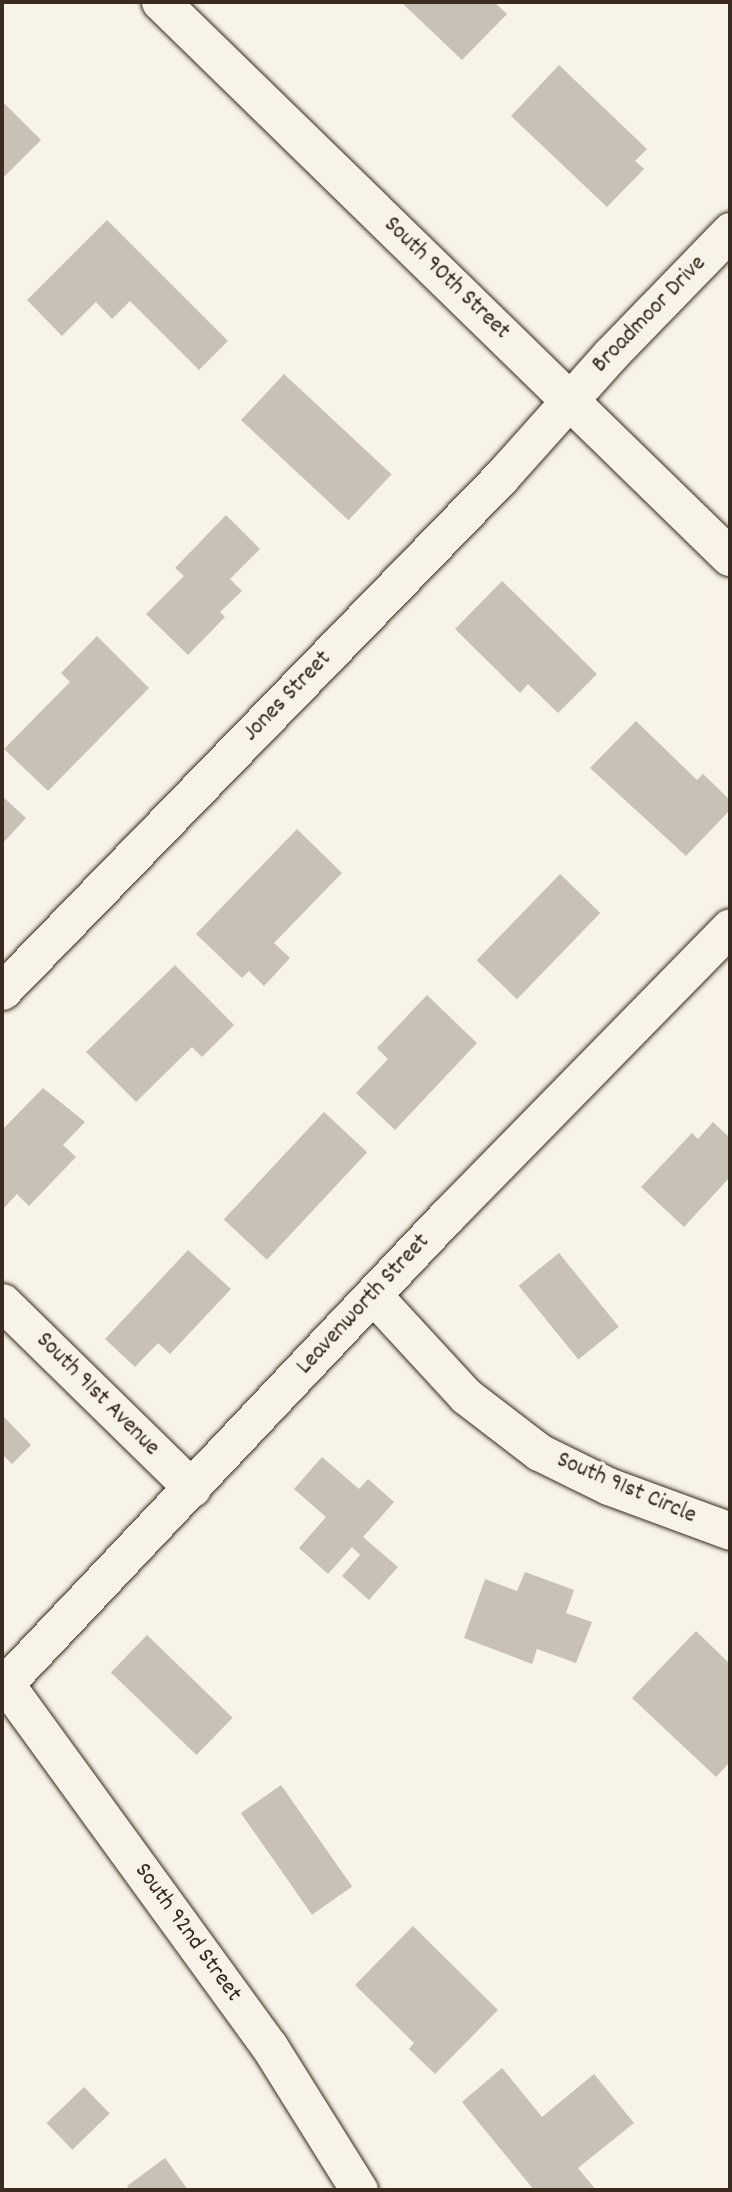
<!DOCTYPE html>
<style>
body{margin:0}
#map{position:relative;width:732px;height:2192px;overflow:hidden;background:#f7f3e8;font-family:Dekko,sans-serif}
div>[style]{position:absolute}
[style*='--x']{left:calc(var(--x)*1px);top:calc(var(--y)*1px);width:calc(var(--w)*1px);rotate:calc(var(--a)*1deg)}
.building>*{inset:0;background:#c8c1b6;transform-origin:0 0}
.roads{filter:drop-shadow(0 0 2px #3b2a1e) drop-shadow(0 0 2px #3b2a1e)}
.minor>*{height:37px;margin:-18.5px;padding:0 18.5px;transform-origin:18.5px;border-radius:18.5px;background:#f7f3e8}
.major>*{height:38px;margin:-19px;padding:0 19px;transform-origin:19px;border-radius:19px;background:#f7f3e8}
span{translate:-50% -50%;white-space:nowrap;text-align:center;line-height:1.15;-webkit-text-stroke:7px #f7f3e8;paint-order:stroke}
.street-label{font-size:24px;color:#3b2a1e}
.frame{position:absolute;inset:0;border:4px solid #3b2a1e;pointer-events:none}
</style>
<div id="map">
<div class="building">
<i style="clip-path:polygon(401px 2px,494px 2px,507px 14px,462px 60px)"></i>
<i style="clip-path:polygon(559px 65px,647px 149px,635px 161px,644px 169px,607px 207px,511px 116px)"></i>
<i style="clip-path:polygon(2px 101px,41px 140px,3px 178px,2px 177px)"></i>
<i style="clip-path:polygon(107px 220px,228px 341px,199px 370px,130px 301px,112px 319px,96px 302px,62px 336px,27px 300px)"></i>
<i style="left:284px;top:374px;width:147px;height:63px;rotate:43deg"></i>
<i style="clip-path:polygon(226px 515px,260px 549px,230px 579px,242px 591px,220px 612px,225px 617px,188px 655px,146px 614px,184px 576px,175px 568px)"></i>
<i style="clip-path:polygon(502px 581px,597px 674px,558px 713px,528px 684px,520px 693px,455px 629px)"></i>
<i style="clip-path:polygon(97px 636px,149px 688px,48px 791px,4px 749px,70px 682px,61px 673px)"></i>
<i style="clip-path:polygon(636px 721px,697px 780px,703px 774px,730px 800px,730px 810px,686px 856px,590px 768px)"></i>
<i style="clip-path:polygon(2px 796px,26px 818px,2px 844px)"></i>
<i style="clip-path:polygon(297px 829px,342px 873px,274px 943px,290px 958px,264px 986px,249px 971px,242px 978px,196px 934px)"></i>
<i style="left:560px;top:874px;width:56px;height:120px;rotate:44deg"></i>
<i style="clip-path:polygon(175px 965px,234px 1025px,202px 1057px,192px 1047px,136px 1102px,86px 1052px)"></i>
<i style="clip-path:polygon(427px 995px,477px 1043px,395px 1130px,356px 1093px,388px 1059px,377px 1048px)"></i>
<i style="clip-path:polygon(43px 1088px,85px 1122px,63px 1145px,76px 1157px,29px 1206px,17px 1194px,2px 1210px,2px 1130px)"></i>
<i style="left:324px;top:1112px;width:59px;height:147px;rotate:43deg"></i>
<i style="clip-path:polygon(713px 1122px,730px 1138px,730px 1177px,684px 1227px,641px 1187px,692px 1133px,698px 1139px)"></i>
<i style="clip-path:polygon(188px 1250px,231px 1289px,170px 1354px,158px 1343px,135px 1367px,105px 1339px)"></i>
<i style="left:559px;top:1253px;width:95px;height:52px;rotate:51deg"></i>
<i style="clip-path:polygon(2px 1415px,31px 1445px,12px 1464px,2px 1454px)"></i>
<i style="clip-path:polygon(322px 1457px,359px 1489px,368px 1479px,394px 1502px,363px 1537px,398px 1567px,369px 1600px,342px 1576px,360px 1555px,352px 1547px,328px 1574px,299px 1548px,326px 1517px,294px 1489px)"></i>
<i style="clip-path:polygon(525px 1572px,574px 1590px,566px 1613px,592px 1622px,576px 1663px,537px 1649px,532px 1664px,464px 1638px,485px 1579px,517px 1591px)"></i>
<i style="clip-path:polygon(696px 1631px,730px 1664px,730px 1762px,716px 1777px,632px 1698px)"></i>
<i style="left:147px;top:1635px;width:119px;height:52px;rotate:44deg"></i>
<i style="left:281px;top:1785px;width:124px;height:49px;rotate:55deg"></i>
<i style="clip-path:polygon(413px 1926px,498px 2010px,435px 2074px,409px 2049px,414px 2043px,355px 1985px)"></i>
<i style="clip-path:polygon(502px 2068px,542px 2117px,594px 2074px,634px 2123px,578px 2168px,596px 2190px,534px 2190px,462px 2102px)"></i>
<i style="left:84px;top:2087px;width:37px;height:52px;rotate:46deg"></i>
<i style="clip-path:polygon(165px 2158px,188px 2190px,130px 2190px,127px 2186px)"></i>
</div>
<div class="roads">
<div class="minor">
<i style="--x:2;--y:991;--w:716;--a:-45.85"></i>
<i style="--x:501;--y:477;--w:164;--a:-48.2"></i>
<i style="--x:610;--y:355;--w:173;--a:-45.9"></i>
<i style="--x:373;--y:1295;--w:137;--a:47.4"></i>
<i style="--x:466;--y:1396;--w:92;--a:37.5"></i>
<i style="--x:539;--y:1452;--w:77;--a:26.2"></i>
<i style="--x:608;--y:1486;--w:130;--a:20.2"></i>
<i style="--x:2;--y:1302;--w:266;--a:44.4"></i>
<i style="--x:5;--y:1683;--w:449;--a:54"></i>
<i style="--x:269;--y:2046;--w:170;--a:58"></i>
<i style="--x:2;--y:1687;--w:648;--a:-46.63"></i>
<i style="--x:447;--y:1216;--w:404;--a:-45.6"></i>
</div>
<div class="major">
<i style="--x:161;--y:2;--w:795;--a:44.29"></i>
</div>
</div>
<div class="street-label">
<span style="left:446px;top:279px;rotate:44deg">South 90th Street</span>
<span style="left:650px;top:315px;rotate:-46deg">Broadmoor Drive</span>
<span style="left:288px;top:697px;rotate:-46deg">Jones Street</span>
<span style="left:364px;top:1305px;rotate:-47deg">Leavenworth Street</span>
<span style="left:97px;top:1395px;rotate:45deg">South 91st Avenue</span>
<span style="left:626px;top:1489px;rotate:23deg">South 91st Circle</span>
<span style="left:187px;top:1933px;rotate:54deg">South 92nd Street</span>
</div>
<div class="frame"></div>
</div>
